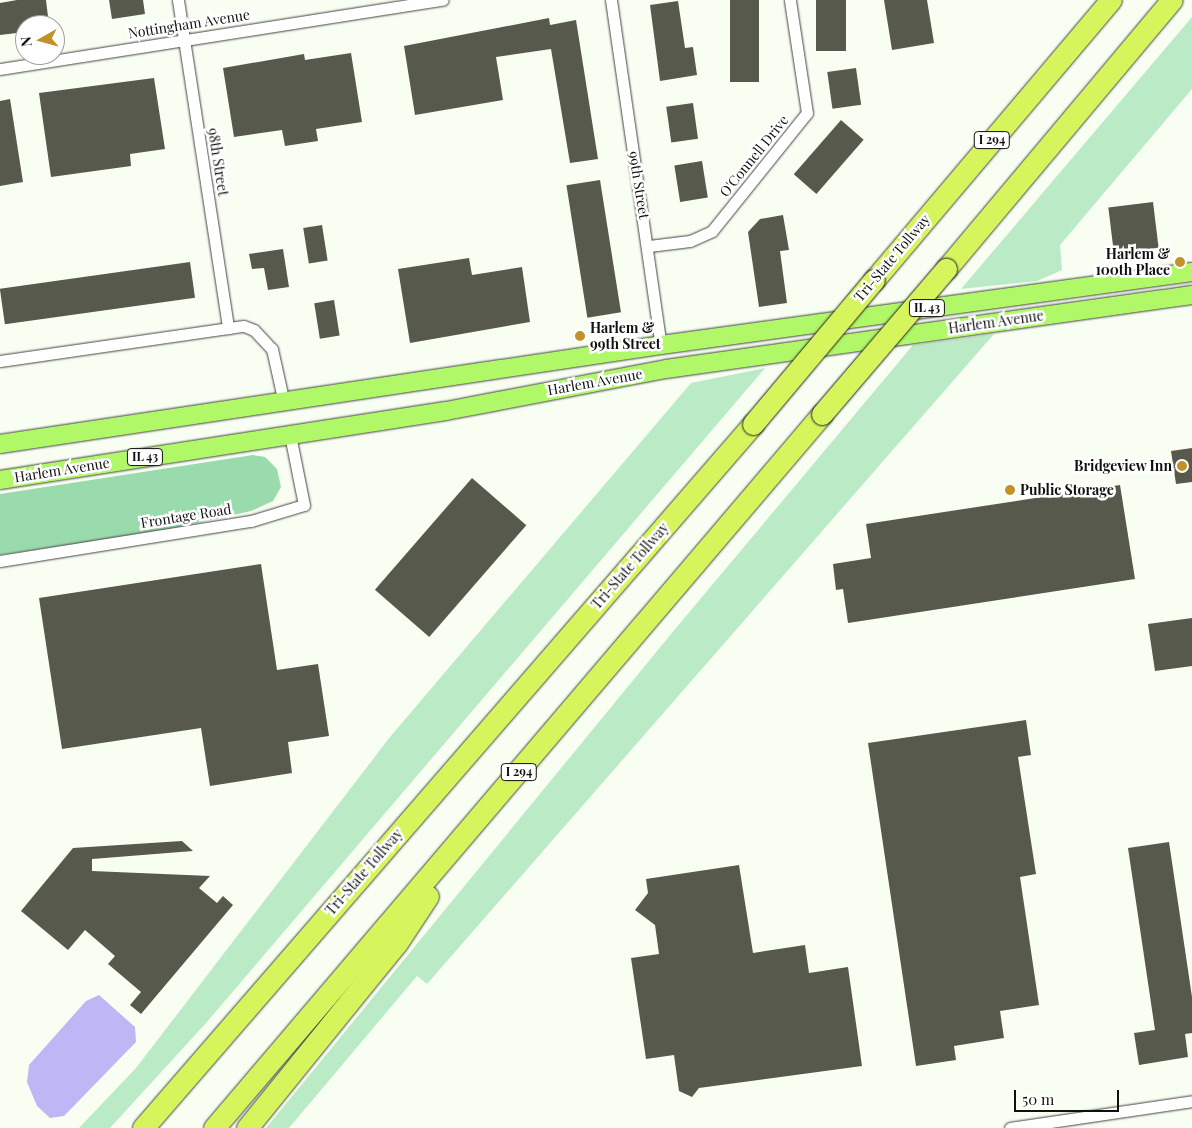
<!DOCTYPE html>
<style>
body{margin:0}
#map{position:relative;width:1192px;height:1128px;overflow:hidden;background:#f8fff2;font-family:"Playfair Display",serif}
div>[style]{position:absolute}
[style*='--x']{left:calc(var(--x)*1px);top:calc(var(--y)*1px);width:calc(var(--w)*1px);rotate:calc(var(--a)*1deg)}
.green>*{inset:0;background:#bbeac6}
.forest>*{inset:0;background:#9adbad}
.water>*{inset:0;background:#beb7f6}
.building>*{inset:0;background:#57594c;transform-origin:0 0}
.roads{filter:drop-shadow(0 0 1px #434343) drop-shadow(0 0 1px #434343)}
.street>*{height:11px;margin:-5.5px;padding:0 5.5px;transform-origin:5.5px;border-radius:5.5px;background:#fff}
.primary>*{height:18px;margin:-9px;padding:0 9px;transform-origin:9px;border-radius:9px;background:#b1f869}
.highway>*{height:21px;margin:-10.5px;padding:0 10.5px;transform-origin:10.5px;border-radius:10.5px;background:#d6f45c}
.bridges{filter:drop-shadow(0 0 1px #212121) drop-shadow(0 0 1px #212121)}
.highway-bridge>*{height:21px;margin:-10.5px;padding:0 10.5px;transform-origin:10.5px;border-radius:10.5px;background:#d6f45c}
.dots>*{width:14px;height:14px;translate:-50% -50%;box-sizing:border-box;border:2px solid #fff;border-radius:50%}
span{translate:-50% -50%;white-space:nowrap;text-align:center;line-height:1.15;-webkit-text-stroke:5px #fff;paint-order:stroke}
.shield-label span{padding:1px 4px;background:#fff;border:1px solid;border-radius:4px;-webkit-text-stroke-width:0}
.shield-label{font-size:12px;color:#101010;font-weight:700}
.street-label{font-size:14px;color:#101010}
.poi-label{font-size:14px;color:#101010;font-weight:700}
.right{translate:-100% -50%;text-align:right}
.left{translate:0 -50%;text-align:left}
.north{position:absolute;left:15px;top:15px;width:50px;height:50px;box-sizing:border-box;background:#fff;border:1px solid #9f9f9f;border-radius:50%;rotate:263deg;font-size:14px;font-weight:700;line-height:20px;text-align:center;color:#101010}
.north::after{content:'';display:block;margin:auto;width:18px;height:22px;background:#c19227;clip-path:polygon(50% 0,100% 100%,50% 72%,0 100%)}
.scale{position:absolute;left:1014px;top:1090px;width:105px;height:22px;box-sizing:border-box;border:2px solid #101010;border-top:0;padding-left:6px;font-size:15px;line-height:18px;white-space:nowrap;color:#101010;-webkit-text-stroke:4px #fff;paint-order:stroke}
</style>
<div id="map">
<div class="green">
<i style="clip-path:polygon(1192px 17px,1192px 89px,1060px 245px,1062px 270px,1037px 281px,961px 289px)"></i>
<i style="clip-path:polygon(994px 334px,427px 984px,417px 976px,289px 1128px,266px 1128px,671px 634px,913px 345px)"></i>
<i style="clip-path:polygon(765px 368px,206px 1023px,110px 1128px,79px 1128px,136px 1068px,390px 737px,691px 383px)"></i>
</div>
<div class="forest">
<i style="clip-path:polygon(253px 455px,265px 457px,277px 469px,281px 487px,273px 501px,251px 511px,161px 531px,0 555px,0 494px)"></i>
</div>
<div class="water">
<i style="clip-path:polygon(99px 995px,135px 1027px,136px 1042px,64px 1116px,50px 1118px,37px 1106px,27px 1082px,29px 1065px,86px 1001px)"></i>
</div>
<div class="building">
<i style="clip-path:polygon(17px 0,46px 0,49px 25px,25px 25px,25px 32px,0 35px,0 3px)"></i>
<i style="clip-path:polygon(109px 0,143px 0,145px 14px,112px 19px)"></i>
<i style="left:730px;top:0;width:29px;height:82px"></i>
<i style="left:816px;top:0;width:30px;height:51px"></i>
<i style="clip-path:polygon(884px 0,927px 0,934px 43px,892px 50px)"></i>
<i style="clip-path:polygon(678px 1px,685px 48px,693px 47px,697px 75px,660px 81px,650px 5px)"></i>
<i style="clip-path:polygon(549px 18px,550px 25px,576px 20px,598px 159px,570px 163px,551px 49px,496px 57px,503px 100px,415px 115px,404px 46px)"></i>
<i style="clip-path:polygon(351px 53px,362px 122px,316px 129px,318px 141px,285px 146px,282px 130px,234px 137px,223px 68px,304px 54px,305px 60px)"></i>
<i style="left:856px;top:68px;width:37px;height:29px;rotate:82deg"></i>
<i style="clip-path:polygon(154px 78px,165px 149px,130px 154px,131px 166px,51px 177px,39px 93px)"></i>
<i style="clip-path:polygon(10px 99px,23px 182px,0 186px,0 101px)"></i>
<i style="left:693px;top:103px;width:36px;height:27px;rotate:82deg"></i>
<i style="left:841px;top:120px;width:30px;height:72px;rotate:41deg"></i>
<i style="left:702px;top:161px;width:37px;height:28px;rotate:81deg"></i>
<i style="left:600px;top:180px;width:134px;height:34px;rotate:81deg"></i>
<i style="left:1153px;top:202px;width:46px;height:45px;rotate:83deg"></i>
<i style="clip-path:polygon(783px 215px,789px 250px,780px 251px,787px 303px,759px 307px,748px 232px,760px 219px)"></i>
<i style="left:322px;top:225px;width:36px;height:19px;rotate:81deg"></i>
<i style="clip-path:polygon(283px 249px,289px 287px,268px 290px,264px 268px,252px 269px,249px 254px)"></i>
<i style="clip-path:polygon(469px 258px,472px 275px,522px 267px,530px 322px,410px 343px,398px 269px)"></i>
<i style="left:190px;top:262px;width:36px;height:192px;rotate:82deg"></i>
<i style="left:334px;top:300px;width:36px;height:20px;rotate:81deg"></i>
<i style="clip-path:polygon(1192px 448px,1192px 482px,1176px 484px,1171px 451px)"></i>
<i style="left:472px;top:478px;width:72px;height:148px;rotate:41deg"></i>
<i style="clip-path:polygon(1120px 485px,1135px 579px,848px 623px,843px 589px,836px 590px,833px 564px,871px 558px,866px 524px)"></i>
<i style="clip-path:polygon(261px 564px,277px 670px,318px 664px,329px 736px,288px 742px,292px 773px,210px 786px,201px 728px,62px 749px,39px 598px)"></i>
<i style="clip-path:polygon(1192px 618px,1192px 666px,1155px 671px,1148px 624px)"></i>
<i style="clip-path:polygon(1026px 720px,1031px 755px,1018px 757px,1036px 874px,1020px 877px,1039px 1005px,1000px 1011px,1004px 1038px,954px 1046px,956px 1060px,916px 1066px,868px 743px)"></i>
<i style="clip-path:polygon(182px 841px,193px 851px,92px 859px,92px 871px,210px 876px,199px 888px,217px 903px,223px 896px,233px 905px,141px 1014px,130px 1005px,141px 992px,108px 964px,115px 956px,85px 930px,68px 950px,21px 911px,73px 848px)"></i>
<i style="clip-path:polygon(1169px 842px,1192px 997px,1192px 1033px,1185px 1034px,1188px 1057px,1139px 1065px,1134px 1033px,1155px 1030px,1128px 848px)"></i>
<i style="clip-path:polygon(739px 865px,753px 953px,805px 945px,809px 973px,848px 967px,862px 1066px,699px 1088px,692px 1097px,679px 1091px,674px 1055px,646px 1059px,631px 958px,659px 954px,655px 925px,635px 910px,648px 893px,646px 879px)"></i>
</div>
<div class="roads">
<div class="street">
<i style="--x:178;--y:0;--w:332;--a:81.3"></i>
<i style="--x:611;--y:0;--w:349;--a:81.8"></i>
<i style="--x:0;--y:69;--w:448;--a:-8.9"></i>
<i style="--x:649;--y:246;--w:41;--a:-7"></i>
<i style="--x:690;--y:241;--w:24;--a:-24"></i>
<i style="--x:712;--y:231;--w:151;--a:-51.2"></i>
<i style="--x:807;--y:113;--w:114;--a:-98.6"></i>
<i style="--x:0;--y:361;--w:246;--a:-8.2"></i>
<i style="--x:244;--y:326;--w:11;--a:22"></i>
<i style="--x:254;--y:330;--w:26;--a:47"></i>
<i style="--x:272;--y:349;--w:55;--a:77.5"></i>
<i style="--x:0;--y:561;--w:254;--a:-9.1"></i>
<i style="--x:251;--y:521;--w:55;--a:-16.8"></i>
<i style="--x:304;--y:505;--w:71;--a:-101.3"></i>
<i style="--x:1010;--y:1128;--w:184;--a:-8.4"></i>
</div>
<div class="primary">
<i style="--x:0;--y:444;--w:668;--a:-8.52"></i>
<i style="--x:661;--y:345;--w:536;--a:-7.83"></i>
<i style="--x:0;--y:480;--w:451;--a:-8.8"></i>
<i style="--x:446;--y:411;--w:224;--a:-10.8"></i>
<i style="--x:666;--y:369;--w:531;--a:-8.01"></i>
</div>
<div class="highway">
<i style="--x:946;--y:269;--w:351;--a:-50"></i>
<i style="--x:874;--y:280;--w:367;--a:-49.8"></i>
<i style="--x:143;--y:1128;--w:932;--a:-49.09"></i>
<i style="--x:214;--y:1128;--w:938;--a:-49.58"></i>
<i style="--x:247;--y:1128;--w:238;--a:-51"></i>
<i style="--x:397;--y:943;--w:56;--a:-56.6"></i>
</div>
</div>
<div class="bridges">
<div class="highway-bridge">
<i style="--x:822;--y:414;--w:191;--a:-49.5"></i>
<i style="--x:753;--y:424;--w:188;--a:-50"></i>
</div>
</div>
<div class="dots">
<i style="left:1180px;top:262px;background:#c19227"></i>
<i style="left:580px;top:336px;background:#c19227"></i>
<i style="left:1182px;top:466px;background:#c19227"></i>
<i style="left:1010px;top:490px;background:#c19227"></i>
</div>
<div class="shield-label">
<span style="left:992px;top:140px">I 294</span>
<span style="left:927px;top:308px">IL 43</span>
<span style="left:145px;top:457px">IL 43</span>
<span style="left:519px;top:772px">I 294</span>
</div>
<div class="street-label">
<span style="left:189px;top:24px;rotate:-9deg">Nottingham Avenue</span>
<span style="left:754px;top:156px;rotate:-51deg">O'Connell Drive</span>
<span style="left:218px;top:162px;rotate:81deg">98th Street</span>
<span style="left:639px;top:185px;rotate:81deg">99th Street</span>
<span style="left:892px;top:258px;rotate:-50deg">Tri-State Tollway</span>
<span style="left:996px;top:322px;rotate:-8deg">Harlem Avenue</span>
<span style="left:595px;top:382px;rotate:-10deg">Harlem Avenue</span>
<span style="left:62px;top:470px;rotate:-9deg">Harlem Avenue</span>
<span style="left:186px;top:516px;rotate:-9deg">Frontage Road</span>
<span style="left:630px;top:566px;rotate:-49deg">Tri-State Tollway</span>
<span style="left:364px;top:872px;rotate:-49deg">Tri-State Tollway</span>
</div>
<div class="poi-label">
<span class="right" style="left:1170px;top:262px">Harlem &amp;<br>100th Place</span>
<span class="left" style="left:590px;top:336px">Harlem &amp;<br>99th Street</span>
<span class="right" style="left:1172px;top:466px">Bridgeview Inn</span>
<span class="left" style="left:1020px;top:490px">Public Storage</span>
</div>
<div class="north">N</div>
<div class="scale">50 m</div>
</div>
